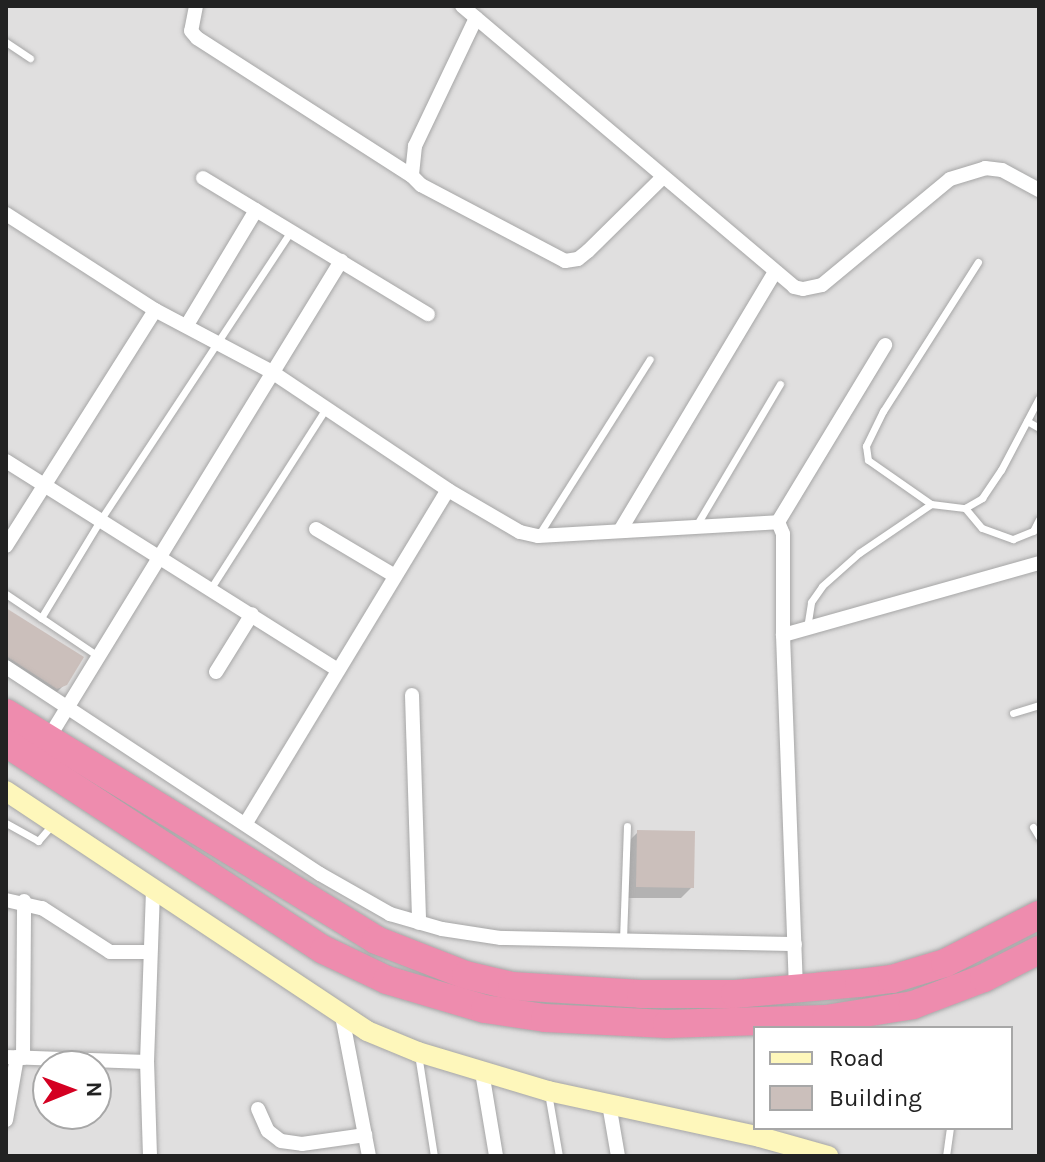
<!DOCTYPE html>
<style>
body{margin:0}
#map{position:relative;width:1045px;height:1162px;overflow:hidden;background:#f3eee8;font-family:Karla,sans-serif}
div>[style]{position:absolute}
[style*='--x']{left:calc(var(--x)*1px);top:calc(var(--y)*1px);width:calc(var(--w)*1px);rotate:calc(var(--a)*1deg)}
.residential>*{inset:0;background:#e0dfdf}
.shadow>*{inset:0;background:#0003}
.building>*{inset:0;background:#cbbfbb;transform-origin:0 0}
.roads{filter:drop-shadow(0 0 2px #a6a6a6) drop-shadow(0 0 2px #a6a6a6)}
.lane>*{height:7px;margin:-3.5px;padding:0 3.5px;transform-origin:3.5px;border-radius:3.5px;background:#fff}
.street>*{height:14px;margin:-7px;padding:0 7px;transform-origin:7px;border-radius:7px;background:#fff}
.secondary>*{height:20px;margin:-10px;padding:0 10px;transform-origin:10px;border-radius:10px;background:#fef7bb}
.highway>*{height:28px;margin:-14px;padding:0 14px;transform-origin:14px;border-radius:14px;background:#ee8cae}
span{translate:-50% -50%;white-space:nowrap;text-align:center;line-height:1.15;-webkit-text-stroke:7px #fff;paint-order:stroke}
.frame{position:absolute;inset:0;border:8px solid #222;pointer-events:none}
.legend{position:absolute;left:753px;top:1026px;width:260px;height:104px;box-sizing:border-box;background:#fff;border:2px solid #a7a7a7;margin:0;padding:10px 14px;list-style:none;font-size:24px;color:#222}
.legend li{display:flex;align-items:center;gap:16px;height:40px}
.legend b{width:40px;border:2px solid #a7a7a7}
.north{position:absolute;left:32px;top:1050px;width:80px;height:80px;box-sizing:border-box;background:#fff;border:2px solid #a7a7a7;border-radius:50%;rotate:89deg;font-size:22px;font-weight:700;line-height:32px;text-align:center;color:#222}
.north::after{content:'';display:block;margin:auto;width:28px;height:36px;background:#d40022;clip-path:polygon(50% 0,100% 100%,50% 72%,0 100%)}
</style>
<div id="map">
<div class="residential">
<i style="clip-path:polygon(evenodd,6px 6px,1039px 6px,1039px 1156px,6px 1156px,6px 6px,755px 1028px,1011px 1028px,1011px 1128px,755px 1128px,755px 1028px,6px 6px,48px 1066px,96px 1066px,96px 1114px,48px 1114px,48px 1066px)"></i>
</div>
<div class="shadow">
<i style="clip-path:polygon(6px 610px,65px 684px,56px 693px,6px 669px)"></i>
<i style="clip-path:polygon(638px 832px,692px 887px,681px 898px,625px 898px,626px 844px)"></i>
</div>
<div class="building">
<i style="clip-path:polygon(6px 608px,84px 657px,67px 685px,57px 689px,6px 656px)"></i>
<i style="left:637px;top:830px;width:58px;height:57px;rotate:1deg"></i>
</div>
<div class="roads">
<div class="lane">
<i style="--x:6;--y:42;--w:29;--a:34"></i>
<i style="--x:978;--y:262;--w:177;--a:122.5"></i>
<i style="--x:883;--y:411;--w:39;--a:116"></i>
<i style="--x:866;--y:446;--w:14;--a:82"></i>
<i style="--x:868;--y:460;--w:77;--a:34.9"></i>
<i style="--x:931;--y:504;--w:34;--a:7"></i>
<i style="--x:965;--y:508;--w:20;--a:-30"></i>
<i style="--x:982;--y:498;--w:34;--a:-56"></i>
<i style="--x:1001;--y:470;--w:81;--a:-62.2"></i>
<i style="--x:1027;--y:421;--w:14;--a:30"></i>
<i style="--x:965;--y:508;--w:26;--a:50"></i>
<i style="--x:982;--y:528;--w:33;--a:20"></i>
<i style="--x:1013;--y:539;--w:22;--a:-22"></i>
<i style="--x:1033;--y:531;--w:13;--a:-63"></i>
<i style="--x:696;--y:526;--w:165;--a:-59.4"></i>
<i style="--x:538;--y:536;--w:209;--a:-57.7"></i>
<i style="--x:211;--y:588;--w:214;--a:-57.4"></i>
<i style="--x:6;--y:594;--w:111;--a:34"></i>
<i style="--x:41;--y:618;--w:116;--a:-58.8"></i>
<i style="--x:101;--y:519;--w:345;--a:-56.6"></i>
<i style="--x:807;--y:628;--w:26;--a:-81"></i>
<i style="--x:811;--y:602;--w:19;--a:-55"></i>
<i style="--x:822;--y:586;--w:50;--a:-41.7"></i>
<i style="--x:859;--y:553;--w:87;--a:-34.2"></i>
<i style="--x:1013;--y:713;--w:27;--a:-17"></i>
<i style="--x:6;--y:823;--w:37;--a:29"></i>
<i style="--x:38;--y:841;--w:23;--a:-49"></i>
<i style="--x:1033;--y:827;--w:12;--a:59"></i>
<i style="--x:623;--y:940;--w:114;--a:-88"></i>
<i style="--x:418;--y:1054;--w:103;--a:81.1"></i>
<i style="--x:548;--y:1093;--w:64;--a:80.1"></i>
<i style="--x:946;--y:1156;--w:28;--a:-82"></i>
</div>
<div class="street">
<i style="--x:196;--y:6;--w:25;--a:101"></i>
<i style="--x:191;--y:31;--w:9;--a:49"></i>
<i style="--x:197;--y:38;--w:255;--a:32.7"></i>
<i style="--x:462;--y:6;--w:435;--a:40.2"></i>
<i style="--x:794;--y:287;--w:9;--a:13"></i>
<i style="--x:803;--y:289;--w:19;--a:-12"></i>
<i style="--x:822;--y:285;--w:166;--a:-39.6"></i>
<i style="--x:950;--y:179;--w:37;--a:-17"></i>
<i style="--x:985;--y:168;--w:17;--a:7"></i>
<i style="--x:1002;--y:170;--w:42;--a:28.4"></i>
<i style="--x:476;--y:18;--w:142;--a:115.5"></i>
<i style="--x:415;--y:146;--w:30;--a:96"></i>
<i style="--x:412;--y:176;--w:13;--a:45"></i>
<i style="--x:421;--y:185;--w:163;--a:27.8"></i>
<i style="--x:565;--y:261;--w:13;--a:-9"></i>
<i style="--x:578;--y:259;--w:13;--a:-39"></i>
<i style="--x:588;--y:251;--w:104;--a:-44.6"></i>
<i style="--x:203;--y:178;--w:263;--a:31.2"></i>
<i style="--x:6;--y:214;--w:177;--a:32.8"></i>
<i style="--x:155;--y:310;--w:132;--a:27.9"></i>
<i style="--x:272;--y:372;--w:212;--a:33.8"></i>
<i style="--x:448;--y:490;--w:83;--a:30.3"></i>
<i style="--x:520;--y:532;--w:18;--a:13"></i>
<i style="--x:538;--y:536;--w:240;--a:-3.3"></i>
<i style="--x:778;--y:522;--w:13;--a:67"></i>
<i style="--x:783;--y:534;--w:101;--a:90"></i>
<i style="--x:783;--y:635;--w:355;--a:87.9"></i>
<i style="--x:187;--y:325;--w:134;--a:-59"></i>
<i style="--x:6;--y:461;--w:392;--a:32.2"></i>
<i style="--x:778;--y:522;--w:207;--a:-58.8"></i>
<i style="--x:316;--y:529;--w:92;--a:30.7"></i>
<i style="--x:621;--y:529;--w:298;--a:-59.1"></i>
<i style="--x:6;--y:546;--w:279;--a:-57.7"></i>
<i style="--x:783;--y:635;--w:266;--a:-15.7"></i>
<i style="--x:6;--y:667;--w:376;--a:33.4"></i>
<i style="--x:320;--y:874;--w:81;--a:29.7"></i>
<i style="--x:390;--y:914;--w:54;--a:16.1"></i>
<i style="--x:442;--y:929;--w:60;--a:8.7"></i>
<i style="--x:501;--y:938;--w:294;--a:1.2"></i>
<i style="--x:216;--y:672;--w:68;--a:-58.2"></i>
<i style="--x:412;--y:695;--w:228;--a:88.2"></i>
<i style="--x:48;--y:739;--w:561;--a:-58.49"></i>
<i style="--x:246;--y:823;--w:389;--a:-58.8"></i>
<i style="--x:6;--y:900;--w:37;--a:13"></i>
<i style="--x:42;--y:908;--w:81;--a:32.9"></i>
<i style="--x:110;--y:952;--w:39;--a:0"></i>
<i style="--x:342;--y:1016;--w:143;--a:79.1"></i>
<i style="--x:6;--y:1057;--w:141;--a:2"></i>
<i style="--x:23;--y:1058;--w:157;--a:-89.6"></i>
<i style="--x:482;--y:1072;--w:85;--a:80.5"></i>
<i style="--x:609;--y:1104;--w:53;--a:80.2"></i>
<i style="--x:258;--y:1109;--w:24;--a:66"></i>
<i style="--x:268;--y:1131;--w:16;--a:38"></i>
<i style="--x:281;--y:1141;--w:21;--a:8"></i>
<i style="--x:302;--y:1144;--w:64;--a:-8.1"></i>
<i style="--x:6;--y:1120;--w:64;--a:-80.1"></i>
<i style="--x:150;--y:1156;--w:94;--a:-91.8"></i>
<i style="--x:147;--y:1062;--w:174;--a:-88"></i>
</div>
<div class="secondary">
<i style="--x:6;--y:791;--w:433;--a:33.6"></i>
<i style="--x:367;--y:1031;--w:55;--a:22.4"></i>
<i style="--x:418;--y:1052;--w:136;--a:16.7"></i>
<i style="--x:548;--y:1091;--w:217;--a:12.2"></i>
<i style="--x:760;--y:1137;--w:71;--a:15.6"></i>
</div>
<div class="highway">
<i style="--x:6;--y:713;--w:434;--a:31.5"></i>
<i style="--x:376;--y:940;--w:97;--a:21.3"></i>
<i style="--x:466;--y:975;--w:47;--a:13.4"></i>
<i style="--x:512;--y:986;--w:129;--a:3.5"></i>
<i style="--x:641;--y:994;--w:94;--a:0"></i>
<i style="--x:735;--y:994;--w:124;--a:-5.1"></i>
<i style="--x:859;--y:983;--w:33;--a:-7"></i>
<i style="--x:892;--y:979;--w:55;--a:-16.8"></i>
<i style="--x:945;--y:963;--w:106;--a:-27.1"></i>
<i style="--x:6;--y:743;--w:379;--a:33.1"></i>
<i style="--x:324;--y:950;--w:70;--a:25.5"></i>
<i style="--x:387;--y:980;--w:102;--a:16.5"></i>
<i style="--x:485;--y:1009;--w:61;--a:8.5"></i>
<i style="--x:545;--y:1018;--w:122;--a:2.8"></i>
<i style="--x:667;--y:1024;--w:159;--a:-1.8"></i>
<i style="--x:826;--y:1019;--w:88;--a:-9.1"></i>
<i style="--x:913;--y:1005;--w:76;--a:-20.8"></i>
<i style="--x:984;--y:978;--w:62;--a:-27"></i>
</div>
</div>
<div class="frame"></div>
<ul class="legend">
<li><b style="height:10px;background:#fef7bb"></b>Road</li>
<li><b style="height:22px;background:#cbbfbb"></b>Building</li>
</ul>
<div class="north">N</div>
</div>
